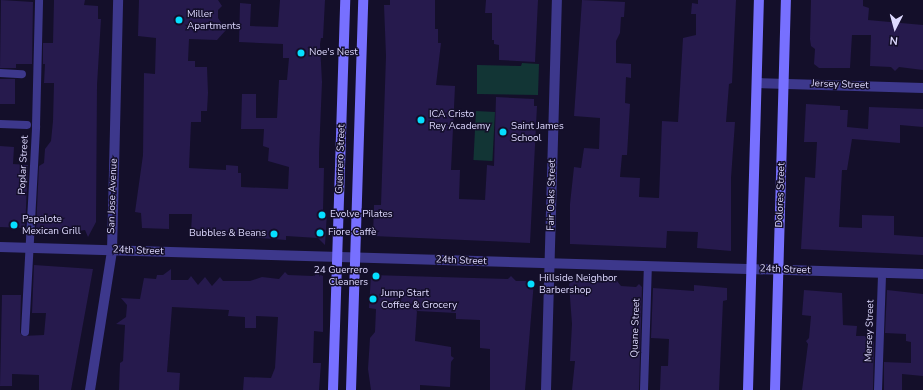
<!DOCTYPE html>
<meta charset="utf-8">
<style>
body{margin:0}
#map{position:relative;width:923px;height:390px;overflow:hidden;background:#140f2a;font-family:"Nunito Sans",sans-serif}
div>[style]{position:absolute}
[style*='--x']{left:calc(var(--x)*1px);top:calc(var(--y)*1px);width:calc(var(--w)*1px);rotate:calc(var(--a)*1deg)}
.green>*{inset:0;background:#123535;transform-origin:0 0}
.building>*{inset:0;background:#261a4d;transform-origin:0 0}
.service>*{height:8px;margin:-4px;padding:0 4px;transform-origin:4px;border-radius:4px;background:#3d388c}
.minor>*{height:10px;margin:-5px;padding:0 5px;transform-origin:5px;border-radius:5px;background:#3d388c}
.tertiary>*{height:10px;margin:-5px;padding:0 5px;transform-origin:5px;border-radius:5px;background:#3d388c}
.secondary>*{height:10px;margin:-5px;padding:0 5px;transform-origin:5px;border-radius:5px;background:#7770ff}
.dots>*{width:11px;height:11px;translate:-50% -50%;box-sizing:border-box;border:2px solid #140f2a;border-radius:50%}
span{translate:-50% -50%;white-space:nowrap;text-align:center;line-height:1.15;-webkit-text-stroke:3px #140f2a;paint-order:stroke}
.poi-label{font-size:10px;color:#ded9ff}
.left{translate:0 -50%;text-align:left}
.right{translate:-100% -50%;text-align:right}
.street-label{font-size:10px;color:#ded9ff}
.north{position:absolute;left:875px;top:8px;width:40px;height:40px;-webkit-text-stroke:3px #140f2a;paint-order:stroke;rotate:186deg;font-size:11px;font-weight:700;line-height:16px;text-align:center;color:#ded9ff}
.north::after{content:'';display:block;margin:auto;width:14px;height:18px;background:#ded9ff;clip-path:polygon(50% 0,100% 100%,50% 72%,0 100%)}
</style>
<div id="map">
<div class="green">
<i style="clip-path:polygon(522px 63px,539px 64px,538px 95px,477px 94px,477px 65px,521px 66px)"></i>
<i style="left:476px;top:111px;width:19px;height:49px;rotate:3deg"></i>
</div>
<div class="building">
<i style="clip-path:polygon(1px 0,33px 2px,32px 64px,16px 64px,16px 68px,0 68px)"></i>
<i style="clip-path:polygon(54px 0,85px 0,84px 5px,98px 6px,98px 19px,101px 19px,97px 85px,96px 222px,88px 237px,85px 230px,72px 232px,46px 229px,42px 234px,36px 229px,39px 166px,44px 163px,45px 149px,51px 141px,53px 121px,54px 83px,44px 83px,45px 64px,43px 64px,43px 43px,53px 43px)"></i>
<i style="clip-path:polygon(139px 0,218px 0,222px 6px,218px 10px,218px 18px,226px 30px,217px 40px,189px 39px,188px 61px,195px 61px,195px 67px,207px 67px,208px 93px,207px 111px,201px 111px,201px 122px,191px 122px,189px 168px,226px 170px,226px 165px,238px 166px,238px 173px,241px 173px,241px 187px,288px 189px,289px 167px,268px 161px,269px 148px,263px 146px,264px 129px,241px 129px,242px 94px,256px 94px,256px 118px,277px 118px,279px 80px,287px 80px,289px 58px,283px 58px,283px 44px,239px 42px,240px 3px,251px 4px,250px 26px,278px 27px,280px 0,325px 0,323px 38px,321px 38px,320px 44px,322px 82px,319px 154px,319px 168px,324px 168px,323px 211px,327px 212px,325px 245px,318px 238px,286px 236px,286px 240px,195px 233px,191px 232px,192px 214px,169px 214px,169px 229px,142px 228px,141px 213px,135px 212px,143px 155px,144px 73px,155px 74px,156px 38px,138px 36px)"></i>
<i style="clip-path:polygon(390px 0,435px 0,435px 29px,438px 29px,438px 43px,441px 43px,436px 85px,455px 86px,451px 170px,460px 170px,459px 199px,485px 200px,487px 165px,494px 166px,496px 97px,534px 99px,534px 106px,537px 106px,530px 243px,373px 236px,374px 205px,381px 205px,386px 56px,384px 5px,390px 5px)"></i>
<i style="clip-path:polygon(486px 0,538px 0,535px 62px,499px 60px,499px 45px,494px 44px,494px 40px,492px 40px,492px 13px,485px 13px)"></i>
<i style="clip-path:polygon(582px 0,625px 2px,624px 17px,621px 17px,620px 33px,616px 41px,616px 63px,631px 64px,631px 78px,626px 77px,625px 103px,630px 104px,627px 155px,622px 155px,620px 177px,640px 178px,639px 197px,659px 198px,662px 121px,678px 122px,683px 38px,696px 35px,696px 14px,691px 14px,692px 3px,698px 4px,698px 0,736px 0,732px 83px,729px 84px,726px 122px,735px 122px,731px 178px,731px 251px,697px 248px,698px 232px,667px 231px,666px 248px,570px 244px,570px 204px,574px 167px,581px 168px,584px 148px,599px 149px,600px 118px,574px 116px)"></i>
<i style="clip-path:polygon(811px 0,863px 0,863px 6px,869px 8px,868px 20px,923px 25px,923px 70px,899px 67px,895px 71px,891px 67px,870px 66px,871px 35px,852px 35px,850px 68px,819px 68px,814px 64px,815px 49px,811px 46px,810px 39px)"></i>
<i style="left:0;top:79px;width:15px;height:25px"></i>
<i style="clip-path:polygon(806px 104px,840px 106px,840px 110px,848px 110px,847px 127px,868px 129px,869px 107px,923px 109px,923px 127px,900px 125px,900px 143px,852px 139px,847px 170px,842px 170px,839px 227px,862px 228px,862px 215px,894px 216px,894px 235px,923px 237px,923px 255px,801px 249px,805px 177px,815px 178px,817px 142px,804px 142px)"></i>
<i style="clip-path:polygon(0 146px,14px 147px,13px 164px,28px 165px,25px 228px,0 227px)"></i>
<i style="clip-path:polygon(34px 265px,93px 269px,71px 390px,39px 390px,39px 375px,12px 374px,12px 386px,0 386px,2px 295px,21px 295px,20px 332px,22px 336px,44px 335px,46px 313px,32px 313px)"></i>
<i style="clip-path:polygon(171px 269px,171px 280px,188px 280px,191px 276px,198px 285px,205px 277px,212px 286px,220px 277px,223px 281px,250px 281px,262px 277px,279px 279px,285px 272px,288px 275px,313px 276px,316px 273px,323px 276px,323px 332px,314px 331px,313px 363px,321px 363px,319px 390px,243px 390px,244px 377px,271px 378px,275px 368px,278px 317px,256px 316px,256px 328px,245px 328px,245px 317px,228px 316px,229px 310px,172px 307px,167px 372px,180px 373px,179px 390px,119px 390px,120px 363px,123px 361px,125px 325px,116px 324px,126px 317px,127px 305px,121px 298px,140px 299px,144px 278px,156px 279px,157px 275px,163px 275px)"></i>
<i style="clip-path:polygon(371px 275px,508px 279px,511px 276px,516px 281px,534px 281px,525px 390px,490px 390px,490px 349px,480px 348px,480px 320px,456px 319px,456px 313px,417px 311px,415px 341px,451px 347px,451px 356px,454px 358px,451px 362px,450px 387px,420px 385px,420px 390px,371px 390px,368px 369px,370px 338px,375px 332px,376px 309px,369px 308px)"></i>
<i style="clip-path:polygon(573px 280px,617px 281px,621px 286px,636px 287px,639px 284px,642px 287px,639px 390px,572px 390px,575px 361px,570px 361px,572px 324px,569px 284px)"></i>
<i style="clip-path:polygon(694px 285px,727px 288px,727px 300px,723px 301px,719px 390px,660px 390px,661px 366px,668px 366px,669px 339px,651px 338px,653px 288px,694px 291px)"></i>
<i style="clip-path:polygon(804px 290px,842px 293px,843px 325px,857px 326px,856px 336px,865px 336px,874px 342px,873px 390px,802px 390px,808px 344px,806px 341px,809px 338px,811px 316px,802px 315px)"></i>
<i style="clip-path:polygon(887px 290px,923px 294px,923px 376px,902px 374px,902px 390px,884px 390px,884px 362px,911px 363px,911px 342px,906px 341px,906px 334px,885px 333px)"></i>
</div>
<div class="service">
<i style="--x:0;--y:73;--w:22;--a:3"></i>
<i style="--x:0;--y:124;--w:27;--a:2"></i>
<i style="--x:25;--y:332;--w:206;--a:-86.9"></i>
<i style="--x:36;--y:126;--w:126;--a:-88.6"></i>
<i style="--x:644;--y:390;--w:124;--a:-88.2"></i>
<i style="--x:878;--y:390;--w:117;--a:-88"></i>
</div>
<div class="minor">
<i style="--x:757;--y:83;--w:166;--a:1.7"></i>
<i style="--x:90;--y:390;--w:141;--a:-81"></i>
<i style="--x:112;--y:251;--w:251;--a:-88.6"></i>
<i style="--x:546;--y:390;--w:390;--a:-88.4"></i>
</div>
<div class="tertiary">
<i style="--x:0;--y:247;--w:923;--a:1.68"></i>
</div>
<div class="secondary">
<i style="--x:333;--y:390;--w:390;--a:-88.2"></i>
<i style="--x:351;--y:390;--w:390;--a:-88.2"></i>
<i style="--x:748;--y:390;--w:390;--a:-88.4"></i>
<i style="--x:775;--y:390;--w:390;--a:-88.4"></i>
</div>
<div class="dots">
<i style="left:179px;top:20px;background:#05dfff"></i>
<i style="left:301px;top:53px;background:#05dfff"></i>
<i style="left:421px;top:120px;background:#05dfff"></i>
<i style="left:503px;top:132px;background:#05dfff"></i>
<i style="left:322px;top:215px;background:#05dfff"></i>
<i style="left:14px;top:225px;background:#05dfff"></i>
<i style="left:320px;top:233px;background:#05dfff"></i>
<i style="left:274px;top:234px;background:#05dfff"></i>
<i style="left:376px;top:276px;background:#05dfff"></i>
<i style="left:531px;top:284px;background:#05dfff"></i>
<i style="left:373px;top:299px;background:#05dfff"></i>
</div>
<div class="poi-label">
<span class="left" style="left:187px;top:20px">Miller<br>Apartments</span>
<span class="left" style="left:309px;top:53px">Noe's Nest</span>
<span class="left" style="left:429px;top:120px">ICA Cristo<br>Rey Academy</span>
<span class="left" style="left:511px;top:132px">Saint James<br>School</span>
<span class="left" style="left:330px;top:215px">Evolve Pilates</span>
<span class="left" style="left:22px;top:225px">Papalote<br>Mexican Grill</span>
<span class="left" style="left:328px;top:233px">Fiore Caffè</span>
<span class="right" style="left:266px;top:234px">Bubbles &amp; Beans</span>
<span class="right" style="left:368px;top:276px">24 Guerrero<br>Cleaners</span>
<span class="left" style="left:539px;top:284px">Hillside Neighbor<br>Barbershop</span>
<span class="left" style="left:381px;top:299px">Jump Start<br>Coffee &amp; Grocery</span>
</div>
<div class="street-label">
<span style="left:840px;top:85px;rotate:2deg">Jersey Street</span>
<span style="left:341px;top:159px;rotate:-88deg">Guerrero Street</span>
<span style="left:24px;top:165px;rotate:-87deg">Poplar Street</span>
<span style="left:552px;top:195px;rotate:-89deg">Fair Oaks Street</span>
<span style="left:781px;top:195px;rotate:-88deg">Dolores Street</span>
<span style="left:113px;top:196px;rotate:-88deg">San Jose Avenue</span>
<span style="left:138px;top:251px;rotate:2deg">24th Street</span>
<span style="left:461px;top:261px;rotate:2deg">24th Street</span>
<span style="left:785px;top:270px;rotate:2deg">24th Street</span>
<span style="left:636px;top:328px;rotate:-88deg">Quane Street</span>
<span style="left:870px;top:331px;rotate:-88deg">Mersey Street</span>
</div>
<div class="north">N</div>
</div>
